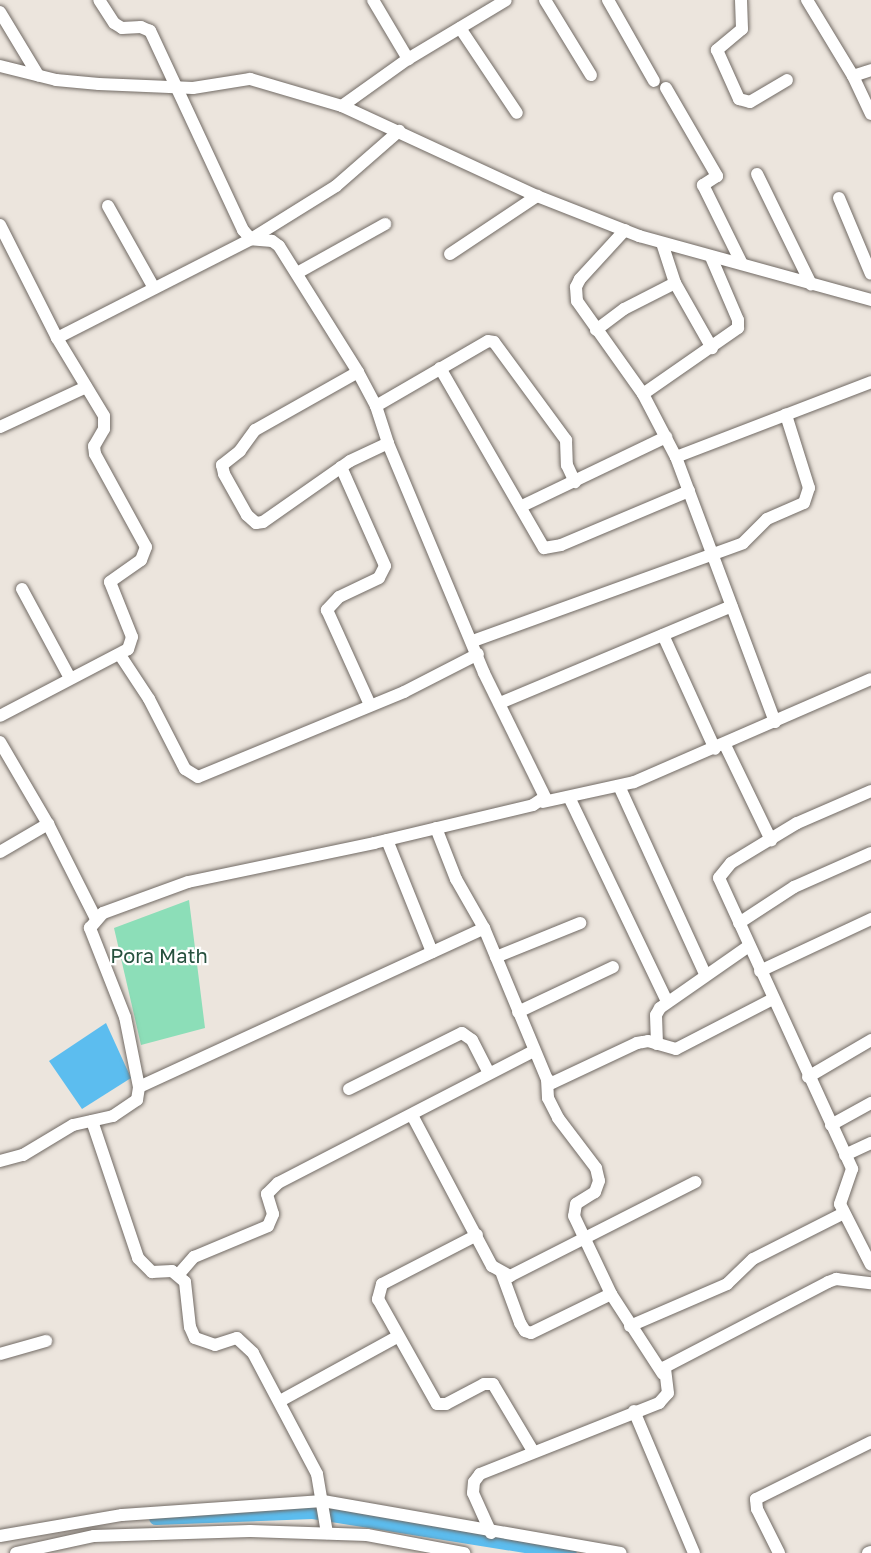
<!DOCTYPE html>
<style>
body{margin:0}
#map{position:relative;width:871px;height:1553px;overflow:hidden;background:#ece5dd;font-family:"Golos Text",sans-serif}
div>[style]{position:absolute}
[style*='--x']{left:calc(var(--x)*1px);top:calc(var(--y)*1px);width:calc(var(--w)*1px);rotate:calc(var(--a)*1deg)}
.green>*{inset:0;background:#8cdeb8}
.water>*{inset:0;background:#5cbdef}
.canal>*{height:14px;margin:-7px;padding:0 7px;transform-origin:7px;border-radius:7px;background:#5cbdef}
.roads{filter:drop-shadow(0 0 2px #716a64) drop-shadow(0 0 2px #716a64)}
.street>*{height:12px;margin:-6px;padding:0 6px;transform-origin:6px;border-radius:6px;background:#fff}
span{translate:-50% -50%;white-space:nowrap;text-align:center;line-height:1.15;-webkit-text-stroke:4.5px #fff;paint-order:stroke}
.park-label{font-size:20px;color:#26513e}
</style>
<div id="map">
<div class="green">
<i style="clip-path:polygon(189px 900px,205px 1028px,141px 1045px,114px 928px)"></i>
</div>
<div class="water">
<i style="clip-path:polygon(106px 1023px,131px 1078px,82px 1109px,49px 1061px)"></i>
</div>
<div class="canal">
<i style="--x:156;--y:1518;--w:157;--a:-2.2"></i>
<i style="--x:313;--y:1512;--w:260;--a:9.1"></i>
</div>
<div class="roads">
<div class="street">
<i style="--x:373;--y:0;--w:69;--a:59.3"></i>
<i style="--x:545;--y:0;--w:88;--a:58.5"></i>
<i style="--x:608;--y:0;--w:93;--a:60.4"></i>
<i style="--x:741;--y:0;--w:29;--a:88"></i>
<i style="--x:742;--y:29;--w:33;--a:140"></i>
<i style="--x:717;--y:50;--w:54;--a:65.8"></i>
<i style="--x:739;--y:99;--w:11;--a:15"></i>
<i style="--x:750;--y:102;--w:43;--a:-30.7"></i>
<i style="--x:807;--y:0;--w:89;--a:58.8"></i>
<i style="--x:853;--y:76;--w:42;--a:64.7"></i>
<i style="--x:0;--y:12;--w:74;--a:58.9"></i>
<i style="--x:460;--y:28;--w:102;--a:56.2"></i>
<i style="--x:0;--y:66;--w:58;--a:14"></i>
<i style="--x:56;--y:80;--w:43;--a:5.3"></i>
<i style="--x:99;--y:84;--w:94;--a:2.4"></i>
<i style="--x:193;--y:88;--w:58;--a:-9"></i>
<i style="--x:250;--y:79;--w:96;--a:16.4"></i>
<i style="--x:342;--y:106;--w:215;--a:24.8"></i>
<i style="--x:537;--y:196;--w:110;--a:21.4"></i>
<i style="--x:639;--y:236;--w:241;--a:15.4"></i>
<i style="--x:853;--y:76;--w:19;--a:-18"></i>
<i style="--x:666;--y:88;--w:102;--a:59.9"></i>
<i style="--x:717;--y:176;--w:17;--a:147"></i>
<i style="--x:703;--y:185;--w:86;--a:63.7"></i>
<i style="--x:342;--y:106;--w:81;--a:-35.5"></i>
<i style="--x:408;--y:59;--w:114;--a:-31"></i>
<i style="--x:757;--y:174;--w:123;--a:63.9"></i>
<i style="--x:839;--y:198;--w:82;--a:67.2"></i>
<i style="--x:108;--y:206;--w:94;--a:60.7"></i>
<i style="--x:0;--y:225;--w:127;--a:63.2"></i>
<i style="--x:57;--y:338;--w:91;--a:58.9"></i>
<i style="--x:104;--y:416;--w:13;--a:90"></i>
<i style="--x:104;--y:429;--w:20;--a:120"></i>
<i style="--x:94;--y:446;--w:8;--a:83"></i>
<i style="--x:95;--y:454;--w:106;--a:61.3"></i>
<i style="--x:146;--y:547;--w:14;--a:111"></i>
<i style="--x:141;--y:560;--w:38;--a:145"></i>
<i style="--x:110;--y:582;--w:59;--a:68.2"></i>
<i style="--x:132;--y:637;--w:13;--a:108"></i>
<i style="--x:128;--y:649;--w:144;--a:152.4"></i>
<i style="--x:625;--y:230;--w:67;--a:132.6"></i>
<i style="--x:580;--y:279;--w:9;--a:117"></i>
<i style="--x:576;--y:287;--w:14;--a:86"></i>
<i style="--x:577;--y:301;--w:114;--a:54.6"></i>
<i style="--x:643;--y:394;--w:71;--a:62.4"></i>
<i style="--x:676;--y:457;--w:283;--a:69.5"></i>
<i style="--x:662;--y:243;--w:42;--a:72"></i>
<i style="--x:675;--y:283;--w:75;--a:60.4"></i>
<i style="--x:450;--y:254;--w:105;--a:-33.7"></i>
<i style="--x:297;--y:273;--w:101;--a:-29.1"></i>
<i style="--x:596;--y:330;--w:35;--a:-37"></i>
<i style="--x:624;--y:309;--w:57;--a:-27"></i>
<i style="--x:57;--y:338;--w:218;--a:-27"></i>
<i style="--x:251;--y:239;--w:100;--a:-31.9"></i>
<i style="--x:336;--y:186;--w:84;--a:-41.1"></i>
<i style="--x:440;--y:368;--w:208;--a:60"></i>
<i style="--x:544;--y:548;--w:17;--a:-10"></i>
<i style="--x:561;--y:545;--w:139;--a:-22.9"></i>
<i style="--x:358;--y:372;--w:118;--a:150.6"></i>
<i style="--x:255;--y:430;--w:26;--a:126"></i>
<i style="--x:240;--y:451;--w:23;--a:142"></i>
<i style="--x:222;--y:465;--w:9;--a:77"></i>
<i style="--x:224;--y:474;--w:47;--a:60.7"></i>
<i style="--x:247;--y:515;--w:12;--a:42"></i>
<i style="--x:256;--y:523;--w:7;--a:-8"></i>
<i style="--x:263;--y:522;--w:106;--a:-35"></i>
<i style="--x:350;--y:461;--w:42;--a:-25.3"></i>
<i style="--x:643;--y:394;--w:116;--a:-34.8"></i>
<i style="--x:738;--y:328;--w:8;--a:-90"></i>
<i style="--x:738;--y:320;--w:69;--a:-113.2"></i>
<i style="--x:376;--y:406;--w:129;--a:-30.1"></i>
<i style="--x:488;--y:341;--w:6;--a:9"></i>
<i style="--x:494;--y:342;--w:122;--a:53.7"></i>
<i style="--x:566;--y:440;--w:25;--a:88"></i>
<i style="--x:567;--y:465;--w:19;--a:65"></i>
<i style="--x:0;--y:427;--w:95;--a:-24.9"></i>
<i style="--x:676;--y:457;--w:209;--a:-21"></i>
<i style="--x:341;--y:467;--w:108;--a:66"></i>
<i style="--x:385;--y:566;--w:13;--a:117"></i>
<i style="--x:379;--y:578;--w:44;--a:154.6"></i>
<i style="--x:339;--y:597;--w:18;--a:133"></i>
<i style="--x:327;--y:610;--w:104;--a:65.6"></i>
<i style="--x:522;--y:506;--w:160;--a:-25.6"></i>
<i style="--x:22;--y:589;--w:101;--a:61.7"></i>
<i style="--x:663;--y:635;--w:125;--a:65.5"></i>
<i style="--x:473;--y:641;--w:287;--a:-19.9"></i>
<i style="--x:743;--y:543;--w:34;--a:-45"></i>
<i style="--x:767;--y:519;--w:40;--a:-23.4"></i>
<i style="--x:804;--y:503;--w:16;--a:-72"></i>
<i style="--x:809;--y:488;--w:77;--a:-107.5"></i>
<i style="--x:120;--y:655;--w:53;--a:56.6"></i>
<i style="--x:149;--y:699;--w:79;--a:62.8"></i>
<i style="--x:185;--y:769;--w:15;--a:32"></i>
<i style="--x:198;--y:777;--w:223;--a:-22.4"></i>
<i style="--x:404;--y:692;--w:83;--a:-27.2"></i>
<i style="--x:500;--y:703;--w:251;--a:-22.7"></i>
<i style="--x:0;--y:742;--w:95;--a:59.7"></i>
<i style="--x:48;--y:824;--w:106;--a:63.2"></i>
<i style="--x:725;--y:745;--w:106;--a:64.2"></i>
<i style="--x:619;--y:786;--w:207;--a:65.4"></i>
<i style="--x:871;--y:791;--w:81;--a:156.6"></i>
<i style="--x:797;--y:823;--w:77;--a:148.8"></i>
<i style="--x:731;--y:863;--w:19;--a:129"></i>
<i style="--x:719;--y:878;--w:320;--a:65.4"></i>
<i style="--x:852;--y:1169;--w:37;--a:109"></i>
<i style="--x:840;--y:1204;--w:68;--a:63.1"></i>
<i style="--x:569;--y:797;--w:227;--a:64.4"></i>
<i style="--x:543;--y:802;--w:93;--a:-12.4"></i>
<i style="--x:634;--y:782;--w:258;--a:-23.5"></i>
<i style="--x:436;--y:828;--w:55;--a:68.6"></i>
<i style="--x:456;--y:879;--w:56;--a:60.3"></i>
<i style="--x:484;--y:928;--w:164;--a:67.4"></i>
<i style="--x:547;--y:1079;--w:6;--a:39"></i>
<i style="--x:552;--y:1083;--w:94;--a:-25.2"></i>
<i style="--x:637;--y:1043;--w:11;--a:-10"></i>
<i style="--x:648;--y:1041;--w:29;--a:16"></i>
<i style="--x:676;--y:1049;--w:109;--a:-27.3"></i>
<i style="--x:387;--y:840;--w:121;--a:68.1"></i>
<i style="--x:0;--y:852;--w:56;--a:-30.3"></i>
<i style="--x:739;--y:923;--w:66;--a:-33.2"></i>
<i style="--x:794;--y:887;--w:84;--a:-23.8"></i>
<i style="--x:496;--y:957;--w:91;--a:-22"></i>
<i style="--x:760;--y:971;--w:123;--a:-25.1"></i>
<i style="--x:518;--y:1012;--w:105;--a:-25.3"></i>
<i style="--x:657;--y:1044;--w:29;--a:-92"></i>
<i style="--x:656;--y:1015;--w:8;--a:-60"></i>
<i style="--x:660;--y:1008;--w:108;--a:-34.9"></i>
<i style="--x:808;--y:1077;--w:73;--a:-30.4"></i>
<i style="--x:547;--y:1079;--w:19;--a:87"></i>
<i style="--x:548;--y:1098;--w:22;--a:63"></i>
<i style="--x:558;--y:1118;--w:63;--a:52.8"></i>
<i style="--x:596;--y:1168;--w:13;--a:77"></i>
<i style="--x:599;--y:1181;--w:12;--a:110"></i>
<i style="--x:595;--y:1192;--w:22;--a:148"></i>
<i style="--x:576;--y:1204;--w:12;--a:99"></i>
<i style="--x:574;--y:1216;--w:86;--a:64.6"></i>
<i style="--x:611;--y:1294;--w:95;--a:57"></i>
<i style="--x:139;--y:1087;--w:380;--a:-24.7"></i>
<i style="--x:349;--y:1089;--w:126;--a:-26.4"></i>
<i style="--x:462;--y:1033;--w:12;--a:35"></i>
<i style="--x:472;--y:1040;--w:36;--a:63"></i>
<i style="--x:413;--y:1117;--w:169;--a:62.1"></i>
<i style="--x:492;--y:1266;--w:21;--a:29"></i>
<i style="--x:510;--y:1276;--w:208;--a:-26.9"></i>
<i style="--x:92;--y:1121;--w:145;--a:71.4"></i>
<i style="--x:138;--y:1258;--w:20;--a:45"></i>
<i style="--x:152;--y:1272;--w:20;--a:-3"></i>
<i style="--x:172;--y:1271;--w:17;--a:40"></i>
<i style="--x:185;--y:1282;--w:45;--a:83.7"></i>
<i style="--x:190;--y:1327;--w:12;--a:66"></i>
<i style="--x:195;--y:1338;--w:21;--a:19"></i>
<i style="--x:215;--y:1345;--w:23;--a:-18"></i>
<i style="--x:237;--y:1338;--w:22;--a:43"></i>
<i style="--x:253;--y:1353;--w:137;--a:62.1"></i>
<i style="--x:317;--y:1474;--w:60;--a:80.4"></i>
<i style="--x:831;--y:1125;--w:46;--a:-28.8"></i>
<i style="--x:845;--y:1155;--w:29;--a:-25"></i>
<i style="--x:0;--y:1161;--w:24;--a:-15"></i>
<i style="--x:23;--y:1155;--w:58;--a:-31"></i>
<i style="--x:73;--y:1125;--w:41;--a:-12.7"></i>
<i style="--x:113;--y:1116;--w:29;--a:-34"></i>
<i style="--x:137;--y:1100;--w:13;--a:-81"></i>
<i style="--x:139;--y:1087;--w:71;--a:-101.3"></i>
<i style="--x:125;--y:1017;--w:96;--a:-111.5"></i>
<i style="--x:90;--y:928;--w:20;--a:-49"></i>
<i style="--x:103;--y:913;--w:90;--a:-20"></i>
<i style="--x:188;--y:882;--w:190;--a:-11.8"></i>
<i style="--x:374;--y:843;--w:163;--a:-13.4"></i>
<i style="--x:533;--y:805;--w:14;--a:-34"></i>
<i style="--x:545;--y:797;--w:138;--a:-116.2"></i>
<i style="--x:484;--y:673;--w:249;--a:-112.7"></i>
<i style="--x:388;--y:443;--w:39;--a:-108"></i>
<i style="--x:376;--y:406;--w:38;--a:-118"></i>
<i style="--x:358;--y:372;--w:149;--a:-122.1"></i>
<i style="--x:279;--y:246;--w:9;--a:-144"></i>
<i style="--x:272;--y:241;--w:21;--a:-175"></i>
<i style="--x:251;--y:239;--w:12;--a:-132"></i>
<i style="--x:243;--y:230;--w:220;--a:-115"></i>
<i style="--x:150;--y:31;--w:10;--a:-156"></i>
<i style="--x:141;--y:27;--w:19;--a:177"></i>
<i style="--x:122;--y:28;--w:9;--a:-148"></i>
<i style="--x:114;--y:23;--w:27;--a:-123"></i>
<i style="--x:477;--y:1235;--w:107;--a:152.7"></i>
<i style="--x:382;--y:1284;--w:16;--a:105"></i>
<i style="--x:378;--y:1299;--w:120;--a:60.7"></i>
<i style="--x:437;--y:1404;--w:9;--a:0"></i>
<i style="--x:446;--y:1404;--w:43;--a:-27.8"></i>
<i style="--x:484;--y:1384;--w:9;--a:0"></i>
<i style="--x:493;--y:1384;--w:78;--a:59.2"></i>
<i style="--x:179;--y:1274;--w:23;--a:-49"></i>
<i style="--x:194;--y:1257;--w:80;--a:-22.7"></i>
<i style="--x:268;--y:1226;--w:13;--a:-67"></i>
<i style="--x:273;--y:1214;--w:21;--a:-107"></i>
<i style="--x:267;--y:1194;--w:16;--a:-45"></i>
<i style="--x:278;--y:1183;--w:288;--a:-27.3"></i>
<i style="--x:502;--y:1274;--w:52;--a:69.8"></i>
<i style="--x:520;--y:1323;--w:9;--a:58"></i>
<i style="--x:525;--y:1331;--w:6;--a:18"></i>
<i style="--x:531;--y:1333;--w:89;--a:-26"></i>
<i style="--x:630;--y:1326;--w:106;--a:-23.4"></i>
<i style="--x:727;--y:1284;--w:36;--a:-44"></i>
<i style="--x:753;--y:1259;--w:100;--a:-26.8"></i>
<i style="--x:0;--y:1354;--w:48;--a:-15.8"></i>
<i style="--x:280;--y:1401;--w:133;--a:-28.7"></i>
<i style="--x:634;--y:1411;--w:154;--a:67.1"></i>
<i style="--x:491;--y:1533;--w:44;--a:-114.2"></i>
<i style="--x:473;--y:1493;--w:11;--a:-85"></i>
<i style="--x:474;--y:1482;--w:10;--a:-53"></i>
<i style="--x:480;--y:1474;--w:193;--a:-21.6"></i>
<i style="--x:659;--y:1403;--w:13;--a:-48"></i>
<i style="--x:668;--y:1393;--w:26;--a:-97"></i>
<i style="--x:665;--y:1367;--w:184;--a:-27.5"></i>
<i style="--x:828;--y:1282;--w:9;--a:-21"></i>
<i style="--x:836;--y:1279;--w:35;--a:7"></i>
<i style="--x:0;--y:1536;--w:124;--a:-9.8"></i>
<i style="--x:122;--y:1515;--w:201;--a:-4"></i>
<i style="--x:323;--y:1501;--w:302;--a:9.9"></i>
<i style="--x:16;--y:1553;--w:80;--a:-12.3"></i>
<i style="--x:94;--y:1536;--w:156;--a:-1.8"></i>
<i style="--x:250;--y:1531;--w:117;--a:2"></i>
<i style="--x:367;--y:1535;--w:99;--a:10.5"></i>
<i style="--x:779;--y:1553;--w:49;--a:-116.6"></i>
<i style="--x:757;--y:1509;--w:10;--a:-96"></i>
<i style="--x:756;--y:1499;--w:128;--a:-26.4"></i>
<i style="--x:868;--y:1553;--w:3;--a:-18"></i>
</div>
</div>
<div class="park-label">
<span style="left:159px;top:955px">Pora Math</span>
</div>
</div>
